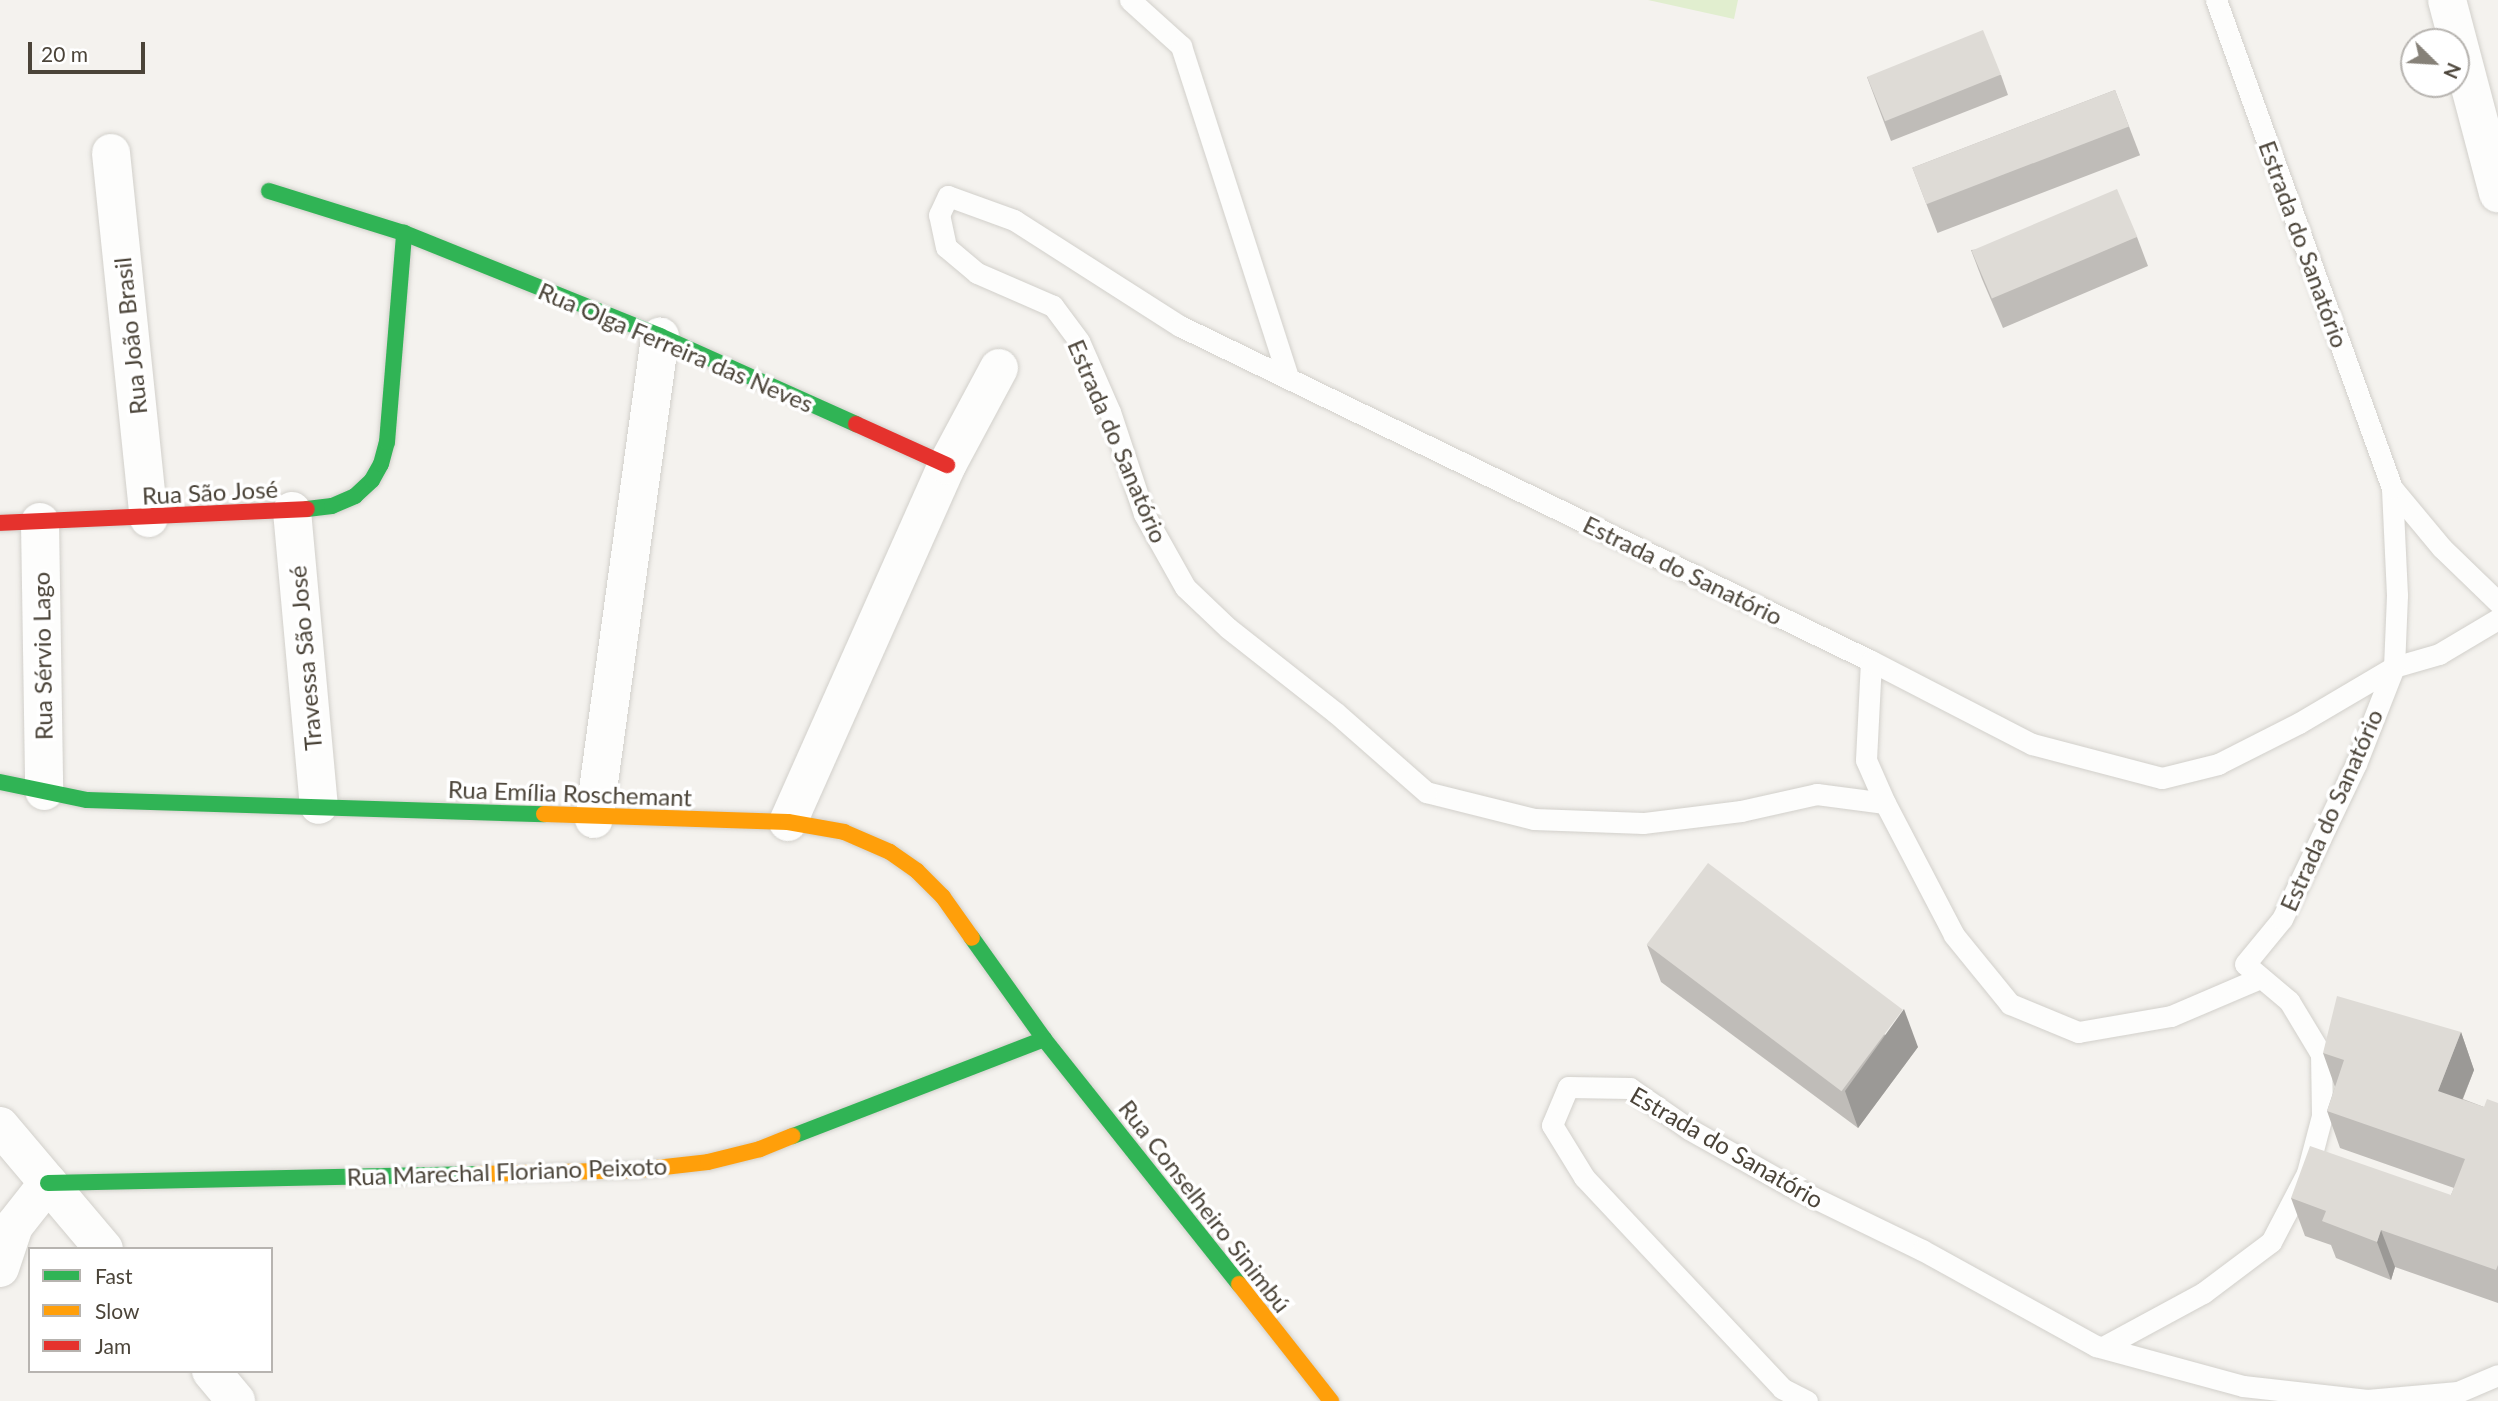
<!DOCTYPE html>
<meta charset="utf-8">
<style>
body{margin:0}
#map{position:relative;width:2498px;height:1401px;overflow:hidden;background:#f4f2ee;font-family:Lato,sans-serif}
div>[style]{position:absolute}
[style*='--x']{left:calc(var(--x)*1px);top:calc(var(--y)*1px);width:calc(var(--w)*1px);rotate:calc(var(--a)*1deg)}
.green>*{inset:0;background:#e1eecf}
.roads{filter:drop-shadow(0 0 2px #d2d0cb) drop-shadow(0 0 2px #d2d0cb)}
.lane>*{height:21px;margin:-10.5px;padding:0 10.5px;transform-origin:10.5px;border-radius:10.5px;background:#fdfdfc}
.street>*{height:38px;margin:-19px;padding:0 19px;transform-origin:19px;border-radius:19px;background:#fdfdfc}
.fast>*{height:16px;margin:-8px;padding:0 8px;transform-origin:8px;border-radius:8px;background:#30b455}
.slow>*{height:16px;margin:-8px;padding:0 8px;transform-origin:8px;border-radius:8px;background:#ff9f0a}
.jam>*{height:16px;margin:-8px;padding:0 8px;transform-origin:8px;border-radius:8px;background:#e5322d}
.wall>*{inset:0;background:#bfbcb8;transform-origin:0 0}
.shaded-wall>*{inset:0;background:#9b9996}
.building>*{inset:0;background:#dedbd6;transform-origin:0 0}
span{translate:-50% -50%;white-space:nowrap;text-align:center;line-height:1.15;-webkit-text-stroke:7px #fff;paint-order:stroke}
.street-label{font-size:24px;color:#4b4439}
.legend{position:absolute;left:28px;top:1247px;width:245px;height:126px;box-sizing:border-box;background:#fff;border:2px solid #b7b4b0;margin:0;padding:9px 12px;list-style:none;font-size:21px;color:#4b4439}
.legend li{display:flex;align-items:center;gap:14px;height:35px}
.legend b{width:35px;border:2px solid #b7b4b0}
.north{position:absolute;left:2400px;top:28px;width:70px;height:70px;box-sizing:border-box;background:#fff;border:2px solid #b7b4b0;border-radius:50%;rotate:114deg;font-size:19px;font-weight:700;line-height:28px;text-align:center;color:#4b4439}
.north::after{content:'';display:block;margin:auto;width:24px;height:32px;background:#868178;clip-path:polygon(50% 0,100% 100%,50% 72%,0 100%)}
.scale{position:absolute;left:28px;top:42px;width:117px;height:32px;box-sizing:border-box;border:4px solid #4b4439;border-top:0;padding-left:9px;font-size:21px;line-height:24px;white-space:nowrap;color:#4b4439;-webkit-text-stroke:5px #fff;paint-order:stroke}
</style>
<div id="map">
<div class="green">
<i style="clip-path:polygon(1648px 0,1738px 0,1734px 19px)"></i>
</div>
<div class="roads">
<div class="lane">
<i style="--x:1130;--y:0;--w:69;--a:42"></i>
<i style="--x:1181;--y:46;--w:349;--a:72.1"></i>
<i style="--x:2392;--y:488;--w:78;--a:50.2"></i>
<i style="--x:2442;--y:548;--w:78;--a:44"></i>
<i style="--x:1871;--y:661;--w:99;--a:92.9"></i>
<i style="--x:1866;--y:760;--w:47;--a:66.2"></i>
<i style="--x:2260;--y:978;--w:97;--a:156.9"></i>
<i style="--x:2171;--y:1016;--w:94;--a:170.2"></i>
<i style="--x:2078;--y:1032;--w:74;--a:-157.6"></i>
<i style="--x:2010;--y:1004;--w:89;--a:-129.1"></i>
<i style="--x:1954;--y:935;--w:149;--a:-117.6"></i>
<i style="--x:1885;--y:803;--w:69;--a:-172.5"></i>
<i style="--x:1817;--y:794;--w:78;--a:167.4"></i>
<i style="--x:1741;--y:811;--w:99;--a:173"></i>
<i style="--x:1643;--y:823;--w:109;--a:-177.9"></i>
<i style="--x:1534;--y:819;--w:111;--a:-166"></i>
<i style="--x:1426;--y:792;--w:120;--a:-138.7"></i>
<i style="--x:1336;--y:713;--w:137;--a:-141.8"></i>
<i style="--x:1228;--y:628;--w:59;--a:-136.4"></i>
<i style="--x:1185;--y:587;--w:84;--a:-119.3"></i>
<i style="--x:1144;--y:514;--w:108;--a:-108.4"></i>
<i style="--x:1110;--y:412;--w:77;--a:-113.6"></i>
<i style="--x:1079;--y:341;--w:44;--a:-126.6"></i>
<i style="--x:1053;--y:306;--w:83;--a:-156.5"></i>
<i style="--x:977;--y:273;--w:40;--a:-140"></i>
<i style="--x:946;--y:247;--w:33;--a:-102"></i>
<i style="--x:939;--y:215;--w:21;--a:-65"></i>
<i style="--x:948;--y:196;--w:70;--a:20"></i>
<i style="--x:1014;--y:220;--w:197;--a:32.6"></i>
<i style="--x:1180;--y:326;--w:768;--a:25.86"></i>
<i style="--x:1871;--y:661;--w:181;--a:27.3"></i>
<i style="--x:2032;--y:744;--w:134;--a:14.7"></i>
<i style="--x:2162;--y:778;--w:58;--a:-14"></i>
<i style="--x:2218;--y:764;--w:91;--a:-26.8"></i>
<i style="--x:2299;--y:723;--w:110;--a:-30.5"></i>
<i style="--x:2394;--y:667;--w:47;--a:-16.1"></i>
<i style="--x:2439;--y:654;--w:69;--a:-30.7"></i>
<i style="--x:2103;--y:1347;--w:114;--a:-28.4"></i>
<i style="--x:2203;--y:1293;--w:85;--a:-36.9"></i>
<i style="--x:2271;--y:1242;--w:78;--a:-62.4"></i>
<i style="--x:2307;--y:1173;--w:59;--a:-75.3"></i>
<i style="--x:2322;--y:1116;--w:62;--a:-90.9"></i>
<i style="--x:2321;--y:1054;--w:62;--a:-121.1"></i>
<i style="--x:2289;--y:1001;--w:57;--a:-139.9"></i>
<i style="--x:2245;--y:964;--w:58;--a:-50.6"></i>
<i style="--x:2282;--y:919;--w:172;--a:-64.5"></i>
<i style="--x:2356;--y:764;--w:104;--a:-68.6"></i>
<i style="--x:2394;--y:667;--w:72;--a:-87.6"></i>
<i style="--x:2397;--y:595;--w:107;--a:-92.7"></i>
<i style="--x:2392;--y:488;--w:519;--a:-109.83"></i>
<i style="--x:1807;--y:1401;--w:28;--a:-153"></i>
<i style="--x:1782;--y:1388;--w:289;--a:-133.2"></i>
<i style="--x:1584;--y:1177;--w:61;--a:-121.6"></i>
<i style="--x:1552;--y:1125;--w:41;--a:-67.2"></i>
<i style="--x:1568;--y:1087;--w:62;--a:0.9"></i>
<i style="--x:1630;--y:1088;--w:72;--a:34.8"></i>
<i style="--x:1689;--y:1129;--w:116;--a:29.4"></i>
<i style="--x:1790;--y:1186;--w:147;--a:25.9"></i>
<i style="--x:1922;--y:1250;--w:199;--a:28.9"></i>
<i style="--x:2096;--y:1346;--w:152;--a:15.2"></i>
<i style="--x:2243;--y:1386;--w:125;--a:6.4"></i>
<i style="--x:2367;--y:1400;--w:91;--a:-5"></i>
<i style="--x:2458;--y:1392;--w:43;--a:-23"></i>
</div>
<div class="street">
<i style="--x:2447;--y:0;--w:200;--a:75.2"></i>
<i style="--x:111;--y:153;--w:367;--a:84.1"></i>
<i style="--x:292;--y:511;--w:295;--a:84.8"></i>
<i style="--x:40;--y:522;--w:269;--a:89.1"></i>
<i style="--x:594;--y:819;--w:487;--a:-82.2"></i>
<i style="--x:788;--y:822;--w:391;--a:-66"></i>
<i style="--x:947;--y:465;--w:110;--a:-61.8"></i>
<i style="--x:0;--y:1126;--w:161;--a:49.8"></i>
<i style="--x:0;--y:1268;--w:44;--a:-71.6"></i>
<i style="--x:14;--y:1226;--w:55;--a:-51.7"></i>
<i style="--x:211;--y:1371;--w:39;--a:50"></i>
</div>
<div class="fast">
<i style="--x:269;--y:191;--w:141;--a:17.3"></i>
<i style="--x:404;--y:233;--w:276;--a:21.9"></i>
<i style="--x:660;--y:336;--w:215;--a:24.2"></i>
<i style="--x:307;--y:509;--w:25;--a:-7"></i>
<i style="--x:332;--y:506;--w:25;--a:-23"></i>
<i style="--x:355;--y:496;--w:23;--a:-43"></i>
<i style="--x:372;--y:480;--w:18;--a:-61"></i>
<i style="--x:381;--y:464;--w:23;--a:-75"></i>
<i style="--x:387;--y:442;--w:210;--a:-85.3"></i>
<i style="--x:0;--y:782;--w:89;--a:11.7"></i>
<i style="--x:87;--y:800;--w:457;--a:1.8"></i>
<i style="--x:972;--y:938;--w:124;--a:54.5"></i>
<i style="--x:1044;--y:1039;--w:313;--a:51.5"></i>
<i style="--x:793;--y:1136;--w:269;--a:-21.1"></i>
<i style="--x:48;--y:1183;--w:430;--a:-1.2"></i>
</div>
<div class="slow">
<i style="--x:544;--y:814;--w:244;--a:1.9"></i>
<i style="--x:788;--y:822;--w:57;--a:10.1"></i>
<i style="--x:844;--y:832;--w:50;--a:23.5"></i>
<i style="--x:890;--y:852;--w:33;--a:35"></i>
<i style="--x:917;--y:871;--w:37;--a:45"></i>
<i style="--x:943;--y:897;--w:50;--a:54.7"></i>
<i style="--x:478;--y:1174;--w:160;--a:-1.4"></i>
<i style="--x:638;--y:1170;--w:70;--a:-6.5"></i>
<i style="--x:708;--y:1162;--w:54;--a:-14"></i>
<i style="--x:760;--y:1149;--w:35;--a:-22"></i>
<i style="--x:1239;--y:1284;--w:149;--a:51.8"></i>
</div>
<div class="jam">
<i style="--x:856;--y:424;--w:100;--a:24.3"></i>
<i style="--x:0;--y:523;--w:307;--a:-2.6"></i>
</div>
</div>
<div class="wall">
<i style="clip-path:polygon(2001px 75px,2008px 95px,1891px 141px,1867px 77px)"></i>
<i style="left:2115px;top:90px;width:70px;height:217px;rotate:69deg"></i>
<i style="clip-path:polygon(2137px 237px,2148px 266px,2003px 328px,1982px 279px,1971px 250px)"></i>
<i style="clip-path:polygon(1647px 945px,1918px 1047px,1858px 1128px,1661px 982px)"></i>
<i style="clip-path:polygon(2461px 1032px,2474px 1070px,2463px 1099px,2484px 1107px,2498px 1103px,2498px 1303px,2395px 1267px,2391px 1280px,2336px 1258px,2331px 1245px,2305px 1236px,2291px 1198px,2451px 1195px,2454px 1188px,2340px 1148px,2327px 1111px,2335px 1087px,2323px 1053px)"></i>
</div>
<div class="shaded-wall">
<i style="clip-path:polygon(1904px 1009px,1918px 1047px,1858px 1128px,1845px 1091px)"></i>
<i style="clip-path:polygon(2461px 1032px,2474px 1070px,2451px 1128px,2438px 1091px)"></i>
<i style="clip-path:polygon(2381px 1230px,2395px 1267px,2391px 1280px,2377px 1242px)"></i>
</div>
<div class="building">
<i style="left:1983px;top:30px;width:48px;height:125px;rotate:68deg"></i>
<i style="left:2115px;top:90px;width:39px;height:217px;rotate:69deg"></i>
<i style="left:2117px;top:189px;width:52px;height:158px;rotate:67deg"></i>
<i style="left:1708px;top:863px;width:244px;height:102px;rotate:37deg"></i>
<i style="clip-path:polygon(2337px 996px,2461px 1032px,2438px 1091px,2484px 1107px,2487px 1099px,2498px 1103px,2498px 1265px,2496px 1270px,2381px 1230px,2377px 1242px,2322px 1221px,2326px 1211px,2291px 1198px,2310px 1146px,2451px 1195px,2465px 1159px,2327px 1111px,2344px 1060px,2323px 1053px)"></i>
</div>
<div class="street-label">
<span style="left:2304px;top:244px;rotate:70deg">Estrada do Sanatório</span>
<span style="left:130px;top:336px;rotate:-96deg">Rua João Brasil</span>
<span style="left:676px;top:347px;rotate:23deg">Rua Olga Ferreira das Neves</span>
<span style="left:1118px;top:441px;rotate:67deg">Estrada do Sanatório</span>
<span style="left:210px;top:492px;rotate:-3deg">Rua São José</span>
<span style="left:1683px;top:570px;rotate:26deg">Estrada do Sanatório</span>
<span style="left:42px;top:656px;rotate:-91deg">Rua Sérvio Lago</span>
<span style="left:305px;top:658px;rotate:-95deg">Travessa São José</span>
<span style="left:570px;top:793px;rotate:2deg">Rua Emília Roschemant</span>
<span style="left:2331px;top:810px;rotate:-66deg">Estrada do Sanatório</span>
<span style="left:1727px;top:1147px;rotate:30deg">Estrada do Sanatório</span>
<span style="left:507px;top:1171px;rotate:-2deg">Rua Marechal Floriano Peixoto</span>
<span style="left:1205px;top:1206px;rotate:52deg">Rua Conselheiro Sinimbú</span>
</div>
<ul class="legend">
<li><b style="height:9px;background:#30b455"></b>Fast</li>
<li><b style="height:9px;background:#ff9f0a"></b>Slow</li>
<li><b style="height:9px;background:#e5322d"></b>Jam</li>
</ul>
<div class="north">N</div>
<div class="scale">20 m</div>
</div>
